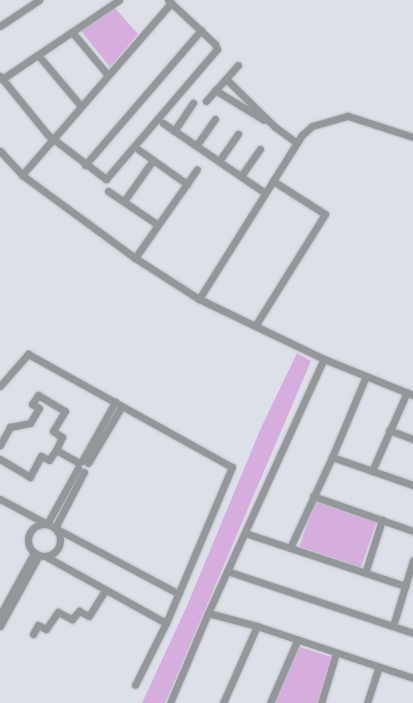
<!DOCTYPE html>
<style>
body{margin:0}
#map{position:relative;width:413px;height:703px;overflow:hidden;background:#dce0e8;font-family:"Roboto Condensed",sans-serif}
div>[style]{position:absolute}
[style*='--x']{left:calc(var(--x)*1px);top:calc(var(--y)*1px);width:calc(var(--w)*1px);rotate:calc(var(--a)*1deg)}
.green>*{inset:0;background:#d6aedd;transform-origin:0 0}
.roads{filter:drop-shadow(0 0 1px #b9bdc4) drop-shadow(0 0 1px #b9bdc4)}
.minor>*{height:7px;margin:-3.5px;padding:0 3.5px;transform-origin:3.5px;border-radius:3.5px;background:#94979a}
.minor>.ring{margin:-3.5px;padding:0;box-sizing:content-box;background:none;border:7px solid #94979a;border-radius:50%}
span{translate:-50% -50%;white-space:nowrap;text-align:center;line-height:1.15;-webkit-text-stroke:5px #fff;paint-order:stroke}
</style>
<div id="map">
<div class="green">
<i style="clip-path:polygon(114px 7px,138px 34px,110px 67px,81px 31px)"></i>
<i style="clip-path:polygon(297px 353px,311px 361px,165px 703px,142px 703px,186px 608px,261px 428px)"></i>
<i style="left:315px;top:501px;width:65px;height:48px;rotate:19deg"></i>
<i style="clip-path:polygon(297px 646px,331px 657px,317px 703px,273px 703px)"></i>
</div>
<div class="roads">
<div class="minor">
<i style="--x:0;--y:26;--w:47;--a:-33.7"></i>
<i style="--x:72;--y:32;--w:56;--a:50.1"></i>
<i style="--x:38;--y:55;--w:67;--a:49.9"></i>
<i style="--x:0;--y:76;--w:76;--a:50.9"></i>
<i style="--x:48;--y:135;--w:73;--a:37.2"></i>
<i style="--x:106;--y:179;--w:171;--a:-49.5"></i>
<i style="--x:217;--y:49;--w:5;--a:-112"></i>
<i style="--x:215;--y:44;--w:64;--a:-136.9"></i>
<i style="--x:2;--y:79;--w:141;--a:-34"></i>
<i style="--x:226;--y:79;--w:69;--a:44.4"></i>
<i style="--x:275;--y:127;--w:27;--a:36"></i>
<i style="--x:215;--y:90;--w:57;--a:31.5"></i>
<i style="--x:206;--y:101;--w:48;--a:-48.4"></i>
<i style="--x:163;--y:123;--w:124;--a:34.5"></i>
<i style="--x:174;--y:131;--w:34;--a:-56"></i>
<i style="--x:196;--y:146;--w:33;--a:-55"></i>
<i style="--x:139;--y:150;--w:59;--a:35.3"></i>
<i style="--x:0;--y:151;--w:33;--a:47"></i>
<i style="--x:22;--y:175;--w:140;--a:36.3"></i>
<i style="--x:135;--y:258;--w:76;--a:32.6"></i>
<i style="--x:199;--y:299;--w:139;--a:25.6"></i>
<i style="--x:324;--y:359;--w:96;--a:22"></i>
<i style="--x:219;--y:161;--w:33;--a:-55"></i>
<i style="--x:85;--y:165;--w:178;--a:-49.3"></i>
<i style="--x:22;--y:175;--w:228;--a:-49.1"></i>
<i style="--x:241;--y:176;--w:33;--a:-55"></i>
<i style="--x:108;--y:191;--w:60;--a:34.2"></i>
<i style="--x:124;--y:201;--w:50;--a:-54.7"></i>
<i style="--x:135;--y:258;--w:108;--a:-55.1"></i>
<i style="--x:199;--y:299;--w:194;--a:-57.9"></i>
<i style="--x:302;--y:135;--w:13;--a:-42"></i>
<i style="--x:312;--y:126;--w:37;--a:-16"></i>
<i style="--x:348;--y:116;--w:68;--a:17.9"></i>
<i style="--x:255;--y:326;--w:132;--a:-58"></i>
<i style="--x:325;--y:214;--w:62;--a:-147.6"></i>
<i style="--x:0;--y:386;--w:43;--a:-48.8"></i>
<i style="--x:28;--y:354;--w:233;--a:29"></i>
<i style="--x:232;--y:467;--w:169;--a:112.9"></i>
<i style="--x:166;--y:623;--w:69;--a:116.6"></i>
<i style="--x:389;--y:430;--w:26;--a:21"></i>
<i style="--x:0;--y:445;--w:21;--a:-61"></i>
<i style="--x:10;--y:427;--w:20;--a:-11"></i>
<i style="--x:30;--y:423;--w:17;--a:-59"></i>
<i style="--x:39;--y:408;--w:8;--a:-150"></i>
<i style="--x:32;--y:404;--w:11;--a:-56"></i>
<i style="--x:38;--y:395;--w:31;--a:31"></i>
<i style="--x:65;--y:411;--w:23;--a:121"></i>
<i style="--x:53;--y:431;--w:11;--a:34"></i>
<i style="--x:62;--y:437;--w:14;--a:115"></i>
<i style="--x:56;--y:450;--w:12;--a:125"></i>
<i style="--x:49;--y:460;--w:9;--a:-153"></i>
<i style="--x:41;--y:456;--w:24;--a:118"></i>
<i style="--x:30;--y:477;--w:35;--a:-149"></i>
<i style="--x:56;--y:450;--w:26;--a:29"></i>
<i style="--x:332;--y:457;--w:86;--a:19.1"></i>
<i style="--x:82;--y:461;--w:68;--a:-60.8"></i>
<i style="--x:88;--y:463;--w:66;--a:-59.2"></i>
<i style="--x:372;--y:471;--w:86;--a:-66.1"></i>
<i style="--x:84;--y:472;--w:63;--a:117.4"></i>
<i style="--x:55;--y:528;--w:140;--a:28"></i>
<i style="--x:313;--y:496;--w:106;--a:19.3"></i>
<i style="--x:0;--y:499;--w:53;--a:28"></i>
<i style="--x:47;--y:524;--w:64;--a:-61"></i>
<i class="ring" style="left:28px;top:524px;width:25px;height:25px"></i>
<i style="--x:245;--y:533;--w:169;--a:18.3"></i>
<i style="--x:290;--y:548;--w:100;--a:-65.2"></i>
<i style="--x:332;--y:457;--w:88;--a:-67.2"></i>
<i style="--x:45;--y:556;--w:138;--a:29"></i>
<i style="--x:227;--y:571;--w:196;--a:18.4"></i>
<i style="--x:365;--y:573;--w:56;--a:-72.2"></i>
<i style="--x:208;--y:613;--w:51;--a:14.9"></i>
<i style="--x:257;--y:626;--w:164;--a:18.4"></i>
<i style="--x:0;--y:615;--w:71;--a:-61.3"></i>
<i style="--x:0;--y:626;--w:81;--a:-61.2"></i>
<i style="--x:393;--y:626;--w:69;--a:-73.1"></i>
<i style="--x:33;--y:634;--w:10;--a:-61"></i>
<i style="--x:38;--y:625;--w:9;--a:27"></i>
<i style="--x:46;--y:629;--w:21;--a:-55"></i>
<i style="--x:58;--y:612;--w:16;--a:27"></i>
<i style="--x:72;--y:619;--w:11;--a:-49"></i>
<i style="--x:79;--y:611;--w:11;--a:27"></i>
<i style="--x:89;--y:616;--w:31;--a:-58"></i>
<i style="--x:170;--y:703;--w:98;--a:-67.1"></i>
<i style="--x:208;--y:613;--w:279;--a:-65.5"></i>
<i style="--x:223;--y:703;--w:84;--a:-66.2"></i>
<i style="--x:270;--y:703;--w:68;--a:-66.5"></i>
<i style="--x:321;--y:703;--w:52;--a:-73.3"></i>
<i style="--x:367;--y:703;--w:38;--a:-72"></i>
</div>
</div>
</div>
